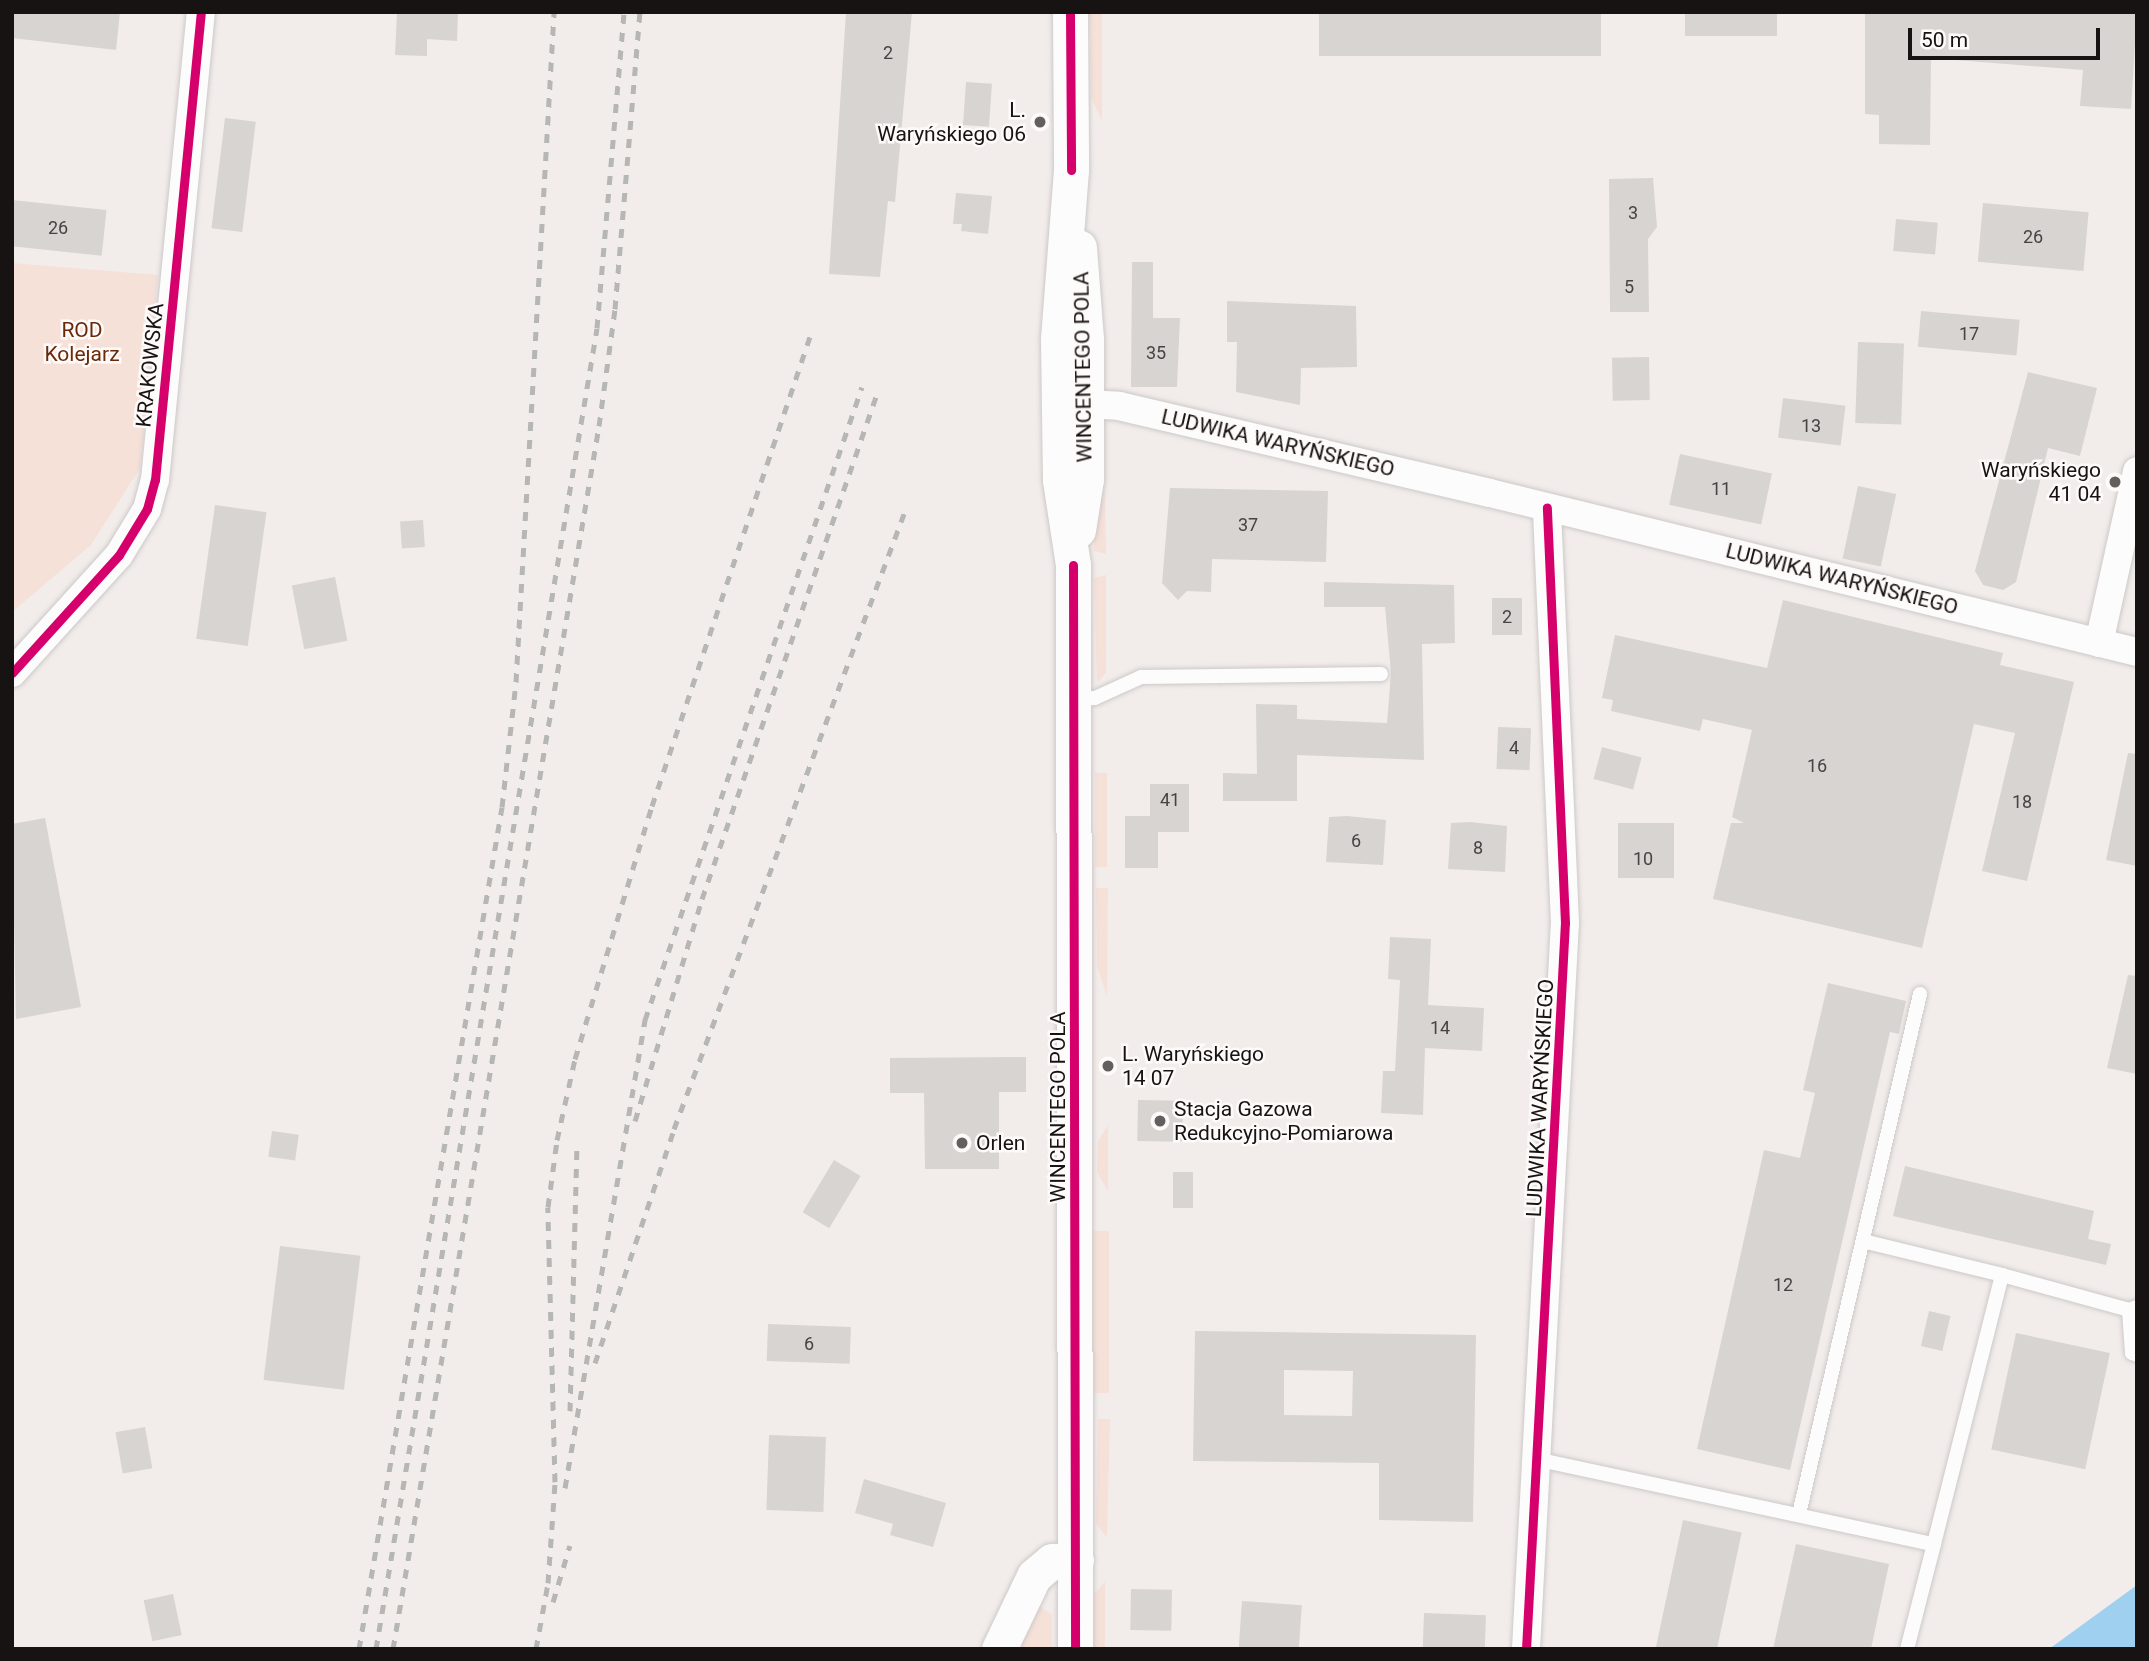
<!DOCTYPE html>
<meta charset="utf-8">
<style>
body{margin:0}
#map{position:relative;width:2149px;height:1661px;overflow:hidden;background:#f2edeb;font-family:Roboto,sans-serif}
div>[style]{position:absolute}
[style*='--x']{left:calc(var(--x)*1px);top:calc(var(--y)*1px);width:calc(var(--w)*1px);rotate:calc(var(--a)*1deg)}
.green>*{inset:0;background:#f6e1d9;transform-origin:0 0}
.water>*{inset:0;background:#a0d0ef}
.building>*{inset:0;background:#d8d4d2;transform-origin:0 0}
.roads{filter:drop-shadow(0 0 2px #cdc9c8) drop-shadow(0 0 2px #cdc9c8)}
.service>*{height:14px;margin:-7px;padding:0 7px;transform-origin:7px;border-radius:7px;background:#fdfcfc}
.minor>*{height:28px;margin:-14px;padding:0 14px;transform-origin:14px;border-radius:14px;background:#fdfcfc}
.tertiary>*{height:35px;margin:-17.5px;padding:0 17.5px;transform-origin:17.5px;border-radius:17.5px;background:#fdfcfc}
.rail>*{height:5px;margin-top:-2.5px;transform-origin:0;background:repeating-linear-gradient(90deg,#b6b6b5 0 9px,transparent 0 18px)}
.cycleway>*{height:9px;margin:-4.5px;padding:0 4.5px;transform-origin:4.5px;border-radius:4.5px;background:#d6006c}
.dots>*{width:19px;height:19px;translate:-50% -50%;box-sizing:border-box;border:4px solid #fefaf9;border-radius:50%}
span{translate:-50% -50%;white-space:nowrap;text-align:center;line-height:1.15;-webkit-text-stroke:5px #fefaf9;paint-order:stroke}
.number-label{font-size:18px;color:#464342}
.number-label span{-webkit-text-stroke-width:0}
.poi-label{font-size:21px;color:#161312}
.right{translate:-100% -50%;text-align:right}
.left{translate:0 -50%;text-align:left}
.park-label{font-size:21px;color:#6a2a09}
.street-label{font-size:21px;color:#161312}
.frame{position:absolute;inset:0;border:14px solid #161312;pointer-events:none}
.scale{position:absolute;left:1908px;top:28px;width:192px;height:32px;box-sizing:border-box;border:4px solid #161312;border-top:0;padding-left:9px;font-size:21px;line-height:24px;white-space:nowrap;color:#161312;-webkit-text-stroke:5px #fefaf9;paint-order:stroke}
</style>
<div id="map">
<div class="green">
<i style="clip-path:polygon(1090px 12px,1102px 12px,1102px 121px,1091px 98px)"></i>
<i style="clip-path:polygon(12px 263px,158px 275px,140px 468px,91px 545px,12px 612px)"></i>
<i style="clip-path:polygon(1105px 491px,1106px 554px,1094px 551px,1093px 498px)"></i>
<i style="clip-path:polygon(1106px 575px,1106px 673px,1097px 683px,1094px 578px)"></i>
<i style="left:1095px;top:773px;width:12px;height:94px"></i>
<i style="clip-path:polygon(1096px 888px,1108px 888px,1107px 996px,1097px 966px)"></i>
<i style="clip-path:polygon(1108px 1125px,1108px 1191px,1097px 1172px,1098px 1141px)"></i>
<i style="left:1109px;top:1231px;width:162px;height:18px;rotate:90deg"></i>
<i style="clip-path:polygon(1098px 1419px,1110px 1419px,1107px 1538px,1096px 1523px)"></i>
<i style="clip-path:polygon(1105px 1582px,1105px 1649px,1094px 1649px,1094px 1594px)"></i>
<i style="clip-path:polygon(1039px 1606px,1052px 1614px,1052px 1649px,1015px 1649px)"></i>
</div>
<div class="water">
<i style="clip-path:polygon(2137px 1585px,2137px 1649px,2049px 1649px)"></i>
</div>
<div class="building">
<i style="clip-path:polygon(12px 12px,120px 12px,116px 50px,12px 38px)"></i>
<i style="clip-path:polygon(397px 12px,458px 12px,457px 41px,427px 39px,427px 56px,395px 55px)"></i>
<i style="clip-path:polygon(846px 12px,912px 12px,895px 202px,888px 201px,880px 277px,829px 274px)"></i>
<i style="left:1319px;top:12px;width:282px;height:44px"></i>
<i style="left:1685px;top:12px;width:92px;height:24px"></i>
<i style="clip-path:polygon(1865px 12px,2137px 12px,2131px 109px,2080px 106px,2083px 70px,1931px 58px,1930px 145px,1879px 144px,1879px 115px,1865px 114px)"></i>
<i style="left:966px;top:82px;width:26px;height:43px;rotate:4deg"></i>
<i style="left:225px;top:118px;width:31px;height:111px;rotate:7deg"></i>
<i style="clip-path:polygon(1653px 178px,1657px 227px,1648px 239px,1649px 312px,1610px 312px,1609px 179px)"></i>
<i style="clip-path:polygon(956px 193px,992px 196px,988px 234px,961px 231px,962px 224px,953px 224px)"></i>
<i style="left:12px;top:200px;width:95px;height:46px;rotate:6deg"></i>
<i style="left:1983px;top:203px;width:106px;height:59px;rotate:5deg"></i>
<i style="left:1896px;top:219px;width:42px;height:32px;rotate:5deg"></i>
<i style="clip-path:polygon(1132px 262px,1153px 262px,1153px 318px,1180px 318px,1177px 387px,1131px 387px)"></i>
<i style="clip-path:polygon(1227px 301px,1356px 306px,1357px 367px,1301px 368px,1300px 405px,1236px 392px,1237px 342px,1227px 342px)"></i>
<i style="left:1921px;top:311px;width:99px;height:36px;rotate:5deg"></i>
<i style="left:1858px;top:342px;width:46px;height:81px;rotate:2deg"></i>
<i style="left:1649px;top:357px;width:43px;height:37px;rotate:89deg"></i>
<i style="clip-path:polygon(2028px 372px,2097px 388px,2080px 456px,2048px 448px,2016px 582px,2003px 590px,1983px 585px,1975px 571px)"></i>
<i style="left:1783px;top:398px;width:63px;height:40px;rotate:7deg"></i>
<i style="left:1680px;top:454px;width:94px;height:52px;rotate:12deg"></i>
<i style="left:1858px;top:486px;width:39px;height:74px;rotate:12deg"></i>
<i style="clip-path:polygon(1170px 488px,1328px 491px,1326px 562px,1212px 559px,1211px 592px,1187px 591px,1178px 600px,1162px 583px)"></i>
<i style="left:215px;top:505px;width:52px;height:135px;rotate:8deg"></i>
<i style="left:423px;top:520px;width:27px;height:23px;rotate:86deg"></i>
<i style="left:335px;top:577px;width:65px;height:44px;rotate:79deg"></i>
<i style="clip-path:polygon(1324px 582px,1454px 585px,1455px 643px,1422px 644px,1424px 760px,1297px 755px,1297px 801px,1223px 801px,1223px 773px,1257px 774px,1256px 704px,1297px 705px,1297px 719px,1387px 723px,1391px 673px,1385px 607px,1324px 607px)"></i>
<i style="left:1492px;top:598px;width:30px;height:37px"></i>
<i style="clip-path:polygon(1783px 600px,2003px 653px,2000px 665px,2074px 682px,2027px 881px,1982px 871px,2015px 733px,1974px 724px,1922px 948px,1713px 899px,1731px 823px,1744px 823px,1732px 817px,1752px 730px,1703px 719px,1700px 731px,1611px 711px,1613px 700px,1602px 698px,1615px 635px,1767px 668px)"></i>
<i style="left:1498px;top:727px;width:33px;height:42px;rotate:2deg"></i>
<i style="left:1602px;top:747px;width:41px;height:33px;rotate:15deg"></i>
<i style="clip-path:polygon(2128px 753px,2137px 754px,2137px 866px,2106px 860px)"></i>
<i style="clip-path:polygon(1150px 784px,1189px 784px,1189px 832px,1158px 832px,1158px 868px,1125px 868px,1125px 816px,1150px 816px)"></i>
<i style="clip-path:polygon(1347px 816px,1386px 820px,1383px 865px,1326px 862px,1329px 817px)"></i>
<i style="clip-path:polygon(45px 818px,81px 1007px,16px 1019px,12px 824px)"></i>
<i style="clip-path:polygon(1470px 822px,1507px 826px,1505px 872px,1448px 869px,1451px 823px)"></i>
<i style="left:1618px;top:823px;width:56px;height:55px"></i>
<i style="clip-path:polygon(1390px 937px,1431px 939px,1428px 1005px,1484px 1008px,1482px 1051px,1425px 1048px,1423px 1115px,1381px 1113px,1383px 1071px,1395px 1071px,1400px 980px,1388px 979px)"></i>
<i style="clip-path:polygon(2128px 975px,2137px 976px,2137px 1074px,2107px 1068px)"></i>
<i style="clip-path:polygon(1828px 983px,1906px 1001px,1899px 1034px,1890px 1032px,1790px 1470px,1697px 1449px,1764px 1150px,1800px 1158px,1815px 1093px,1803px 1090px)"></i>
<i style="clip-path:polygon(1026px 1057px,1026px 1092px,999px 1092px,999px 1169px,925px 1169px,924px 1093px,890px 1093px,890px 1058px)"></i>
<i style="left:1138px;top:1100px;width:45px;height:41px;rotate:1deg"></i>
<i style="left:272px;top:1131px;width:27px;height:26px;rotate:8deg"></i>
<i style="left:834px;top:1160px;width:31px;height:61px;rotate:31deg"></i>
<i style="clip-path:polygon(1905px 1166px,2094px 1211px,2088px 1239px,2111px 1244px,2106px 1265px,1893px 1216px)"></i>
<i style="left:1173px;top:1172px;width:20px;height:36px"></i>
<i style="left:280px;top:1246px;width:81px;height:135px;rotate:7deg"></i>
<i style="left:1929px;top:1311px;width:22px;height:36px;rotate:13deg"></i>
<i style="left:768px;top:1324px;width:83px;height:37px;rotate:2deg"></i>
<i style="clip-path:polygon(evenodd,1195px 1331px,1476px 1335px,1473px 1522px,1379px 1520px,1379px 1463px,1193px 1461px,1195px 1331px,1284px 1370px,1353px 1371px,1352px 1416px,1284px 1415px,1284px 1370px)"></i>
<i style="left:2016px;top:1333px;width:96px;height:119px;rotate:12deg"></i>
<i style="left:145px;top:1427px;width:42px;height:30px;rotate:80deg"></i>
<i style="left:769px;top:1435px;width:57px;height:75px;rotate:2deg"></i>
<i style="clip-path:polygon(864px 1479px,946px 1503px,933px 1547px,890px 1535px,893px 1524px,855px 1513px)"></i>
<i style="left:1683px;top:1520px;width:60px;height:132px;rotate:12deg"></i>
<i style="clip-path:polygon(1796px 1544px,1889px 1564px,1871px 1649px,1773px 1649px)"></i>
<i style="left:1131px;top:1589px;width:41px;height:41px;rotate:1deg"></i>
<i style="left:173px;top:1594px;width:42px;height:30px;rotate:78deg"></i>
<i style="left:1242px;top:1601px;width:60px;height:48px;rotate:4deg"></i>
<i style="left:1424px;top:1613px;width:62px;height:36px;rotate:2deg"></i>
</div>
<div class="roads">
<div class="service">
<i style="--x:1074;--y:699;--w:21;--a:-3"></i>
<i style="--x:1095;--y:698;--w:51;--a:-24.5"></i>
<i style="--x:1141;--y:677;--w:240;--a:-0.7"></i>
<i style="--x:1863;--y:1241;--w:143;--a:13.7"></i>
<i style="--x:2002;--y:1275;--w:277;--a:104.2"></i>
<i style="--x:2002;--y:1275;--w:132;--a:15.4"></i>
<i style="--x:2129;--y:1310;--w:9;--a:-21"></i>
<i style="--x:2129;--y:1310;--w:43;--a:86"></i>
<i style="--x:2132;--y:1353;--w:5;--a:22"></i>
<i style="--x:1536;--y:1459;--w:407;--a:12.1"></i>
<i style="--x:1934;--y:1544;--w:108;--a:104.4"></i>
<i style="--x:1799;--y:1514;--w:534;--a:-76.9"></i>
</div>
<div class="minor">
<i style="--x:1070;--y:395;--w:17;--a:31"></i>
<i style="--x:1085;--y:404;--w:34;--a:3"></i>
<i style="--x:1119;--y:406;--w:381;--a:13.2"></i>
<i style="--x:1490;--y:493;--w:666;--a:13.81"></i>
<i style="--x:2099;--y:643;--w:176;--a:-77.5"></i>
<i style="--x:12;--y:673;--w:159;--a:-47.8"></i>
<i style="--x:119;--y:555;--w:54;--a:-58.7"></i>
<i style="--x:147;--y:509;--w:30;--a:-75"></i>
<i style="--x:155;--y:480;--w:470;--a:-84.4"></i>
<i style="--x:1526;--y:1649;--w:727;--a:-86.93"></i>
<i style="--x:1565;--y:923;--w:416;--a:-92.5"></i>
</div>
<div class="tertiary">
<i style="--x:1070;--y:12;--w:158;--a:89.6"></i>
<i style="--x:1071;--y:170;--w:169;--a:94.4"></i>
<i style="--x:1058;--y:339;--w:141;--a:89.2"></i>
<i style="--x:1060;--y:480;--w:86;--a:81.3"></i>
<i style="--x:1073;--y:565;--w:1084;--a:89.89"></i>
<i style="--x:1078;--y:530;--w:52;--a:-81.1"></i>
<i style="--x:1086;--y:479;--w:140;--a:-90"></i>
<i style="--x:1086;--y:339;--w:92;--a:-94.4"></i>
<i style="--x:999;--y:1649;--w:81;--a:-64.4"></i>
<i style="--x:1034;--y:1576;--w:23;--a:-40"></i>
<i style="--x:1052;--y:1561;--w:24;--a:-2"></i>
</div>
</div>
<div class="rail">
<i style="--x:635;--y:1121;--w:232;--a:-73.2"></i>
<i style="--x:702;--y:899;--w:534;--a:-70.89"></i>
<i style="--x:595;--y:1363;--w:247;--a:-71.3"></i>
<i style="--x:674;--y:1129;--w:660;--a:-69.5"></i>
<i style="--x:570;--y:1411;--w:263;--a:-88.5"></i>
<i style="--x:565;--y:1488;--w:475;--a:-80.3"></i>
<i style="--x:645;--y:1020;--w:669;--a:-71.08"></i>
<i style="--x:553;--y:1602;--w:59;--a:-73.4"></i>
<i style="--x:359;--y:1649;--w:854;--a:-80.36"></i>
<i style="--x:502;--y:807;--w:126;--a:-83.6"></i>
<i style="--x:516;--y:682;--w:671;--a:-86.75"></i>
<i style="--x:376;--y:1649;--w:1339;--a:-80.5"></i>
<i style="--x:597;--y:328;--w:317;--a:-85.1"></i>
<i style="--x:393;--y:1649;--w:1240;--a:-80.44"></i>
<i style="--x:599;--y:426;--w:118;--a:-82.2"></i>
<i style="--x:615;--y:309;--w:298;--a:-85.2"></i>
<i style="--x:536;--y:1649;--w:67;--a:-79.7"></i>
<i style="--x:548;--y:1583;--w:101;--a:-86"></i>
<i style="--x:555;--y:1482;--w:275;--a:-91.5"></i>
<i style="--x:548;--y:1207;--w:68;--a:-82.3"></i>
<i style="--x:557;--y:1140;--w:83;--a:-77.5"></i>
<i style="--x:575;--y:1059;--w:264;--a:-73.1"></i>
<i style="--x:652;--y:806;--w:498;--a:-71.4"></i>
</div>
<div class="cycleway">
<i style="--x:1070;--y:12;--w:158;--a:89.6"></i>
<i style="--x:1073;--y:565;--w:1084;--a:89.89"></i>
<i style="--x:12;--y:673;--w:159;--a:-47.8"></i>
<i style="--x:119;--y:555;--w:54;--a:-58.7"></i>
<i style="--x:147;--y:509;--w:30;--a:-75"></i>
<i style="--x:155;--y:480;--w:470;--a:-84.4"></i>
<i style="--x:1526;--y:1649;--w:727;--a:-86.93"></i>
<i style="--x:1565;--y:923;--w:416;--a:-92.5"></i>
</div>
<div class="dots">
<i style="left:1040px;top:122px;background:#635f5e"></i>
<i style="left:2115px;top:482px;background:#635f5e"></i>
<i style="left:1108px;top:1066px;background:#635f5e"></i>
<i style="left:1160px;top:1121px;background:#635f5e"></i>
<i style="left:962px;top:1143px;background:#635f5e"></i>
</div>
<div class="number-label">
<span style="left:888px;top:53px">2</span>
<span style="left:1633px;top:213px">3</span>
<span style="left:58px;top:228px">26</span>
<span style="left:2033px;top:237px">26</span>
<span style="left:1629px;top:287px">5</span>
<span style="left:1969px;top:334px">17</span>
<span style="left:1156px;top:353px">35</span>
<span style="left:1811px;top:426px">13</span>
<span style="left:1721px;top:489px">11</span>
<span style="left:1248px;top:525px">37</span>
<span style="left:1507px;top:617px">2</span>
<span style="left:1514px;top:748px">4</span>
<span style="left:1817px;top:766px">16</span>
<span style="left:1170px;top:800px">41</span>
<span style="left:2022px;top:802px">18</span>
<span style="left:1356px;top:841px">6</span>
<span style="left:1478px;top:848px">8</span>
<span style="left:1643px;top:859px">10</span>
<span style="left:1440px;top:1028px">14</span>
<span style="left:1783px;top:1285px">12</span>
<span style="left:809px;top:1344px">6</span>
</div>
<div class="poi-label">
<span class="right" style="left:1026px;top:122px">L.<br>Waryńskiego 06</span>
<span class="right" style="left:2101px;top:482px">Waryńskiego<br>41 04</span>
<span class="left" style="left:1122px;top:1066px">L. Waryńskiego<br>14 07</span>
<span class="left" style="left:1174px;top:1121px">Stacja Gazowa<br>Redukcyjno-Pomiarowa</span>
<span class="left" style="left:976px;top:1143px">Orlen</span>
</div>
<div class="park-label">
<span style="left:82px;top:342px">ROD<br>Kolejarz</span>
</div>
<div class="street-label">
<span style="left:150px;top:365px;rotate:-84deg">KRAKOWSKA</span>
<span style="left:1083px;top:367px;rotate:-91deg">WINCENTEGO POLA</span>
<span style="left:1278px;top:443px;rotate:13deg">LUDWIKA WARYŃSKIEGO</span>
<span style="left:1842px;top:579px;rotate:14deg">LUDWIKA WARYŃSKIEGO</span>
<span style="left:1540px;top:1098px;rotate:-87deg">LUDWIKA WARYŃSKIEGO</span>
<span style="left:1058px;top:1107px;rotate:-90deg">WINCENTEGO POLA</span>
</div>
<div class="frame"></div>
<div class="scale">50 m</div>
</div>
